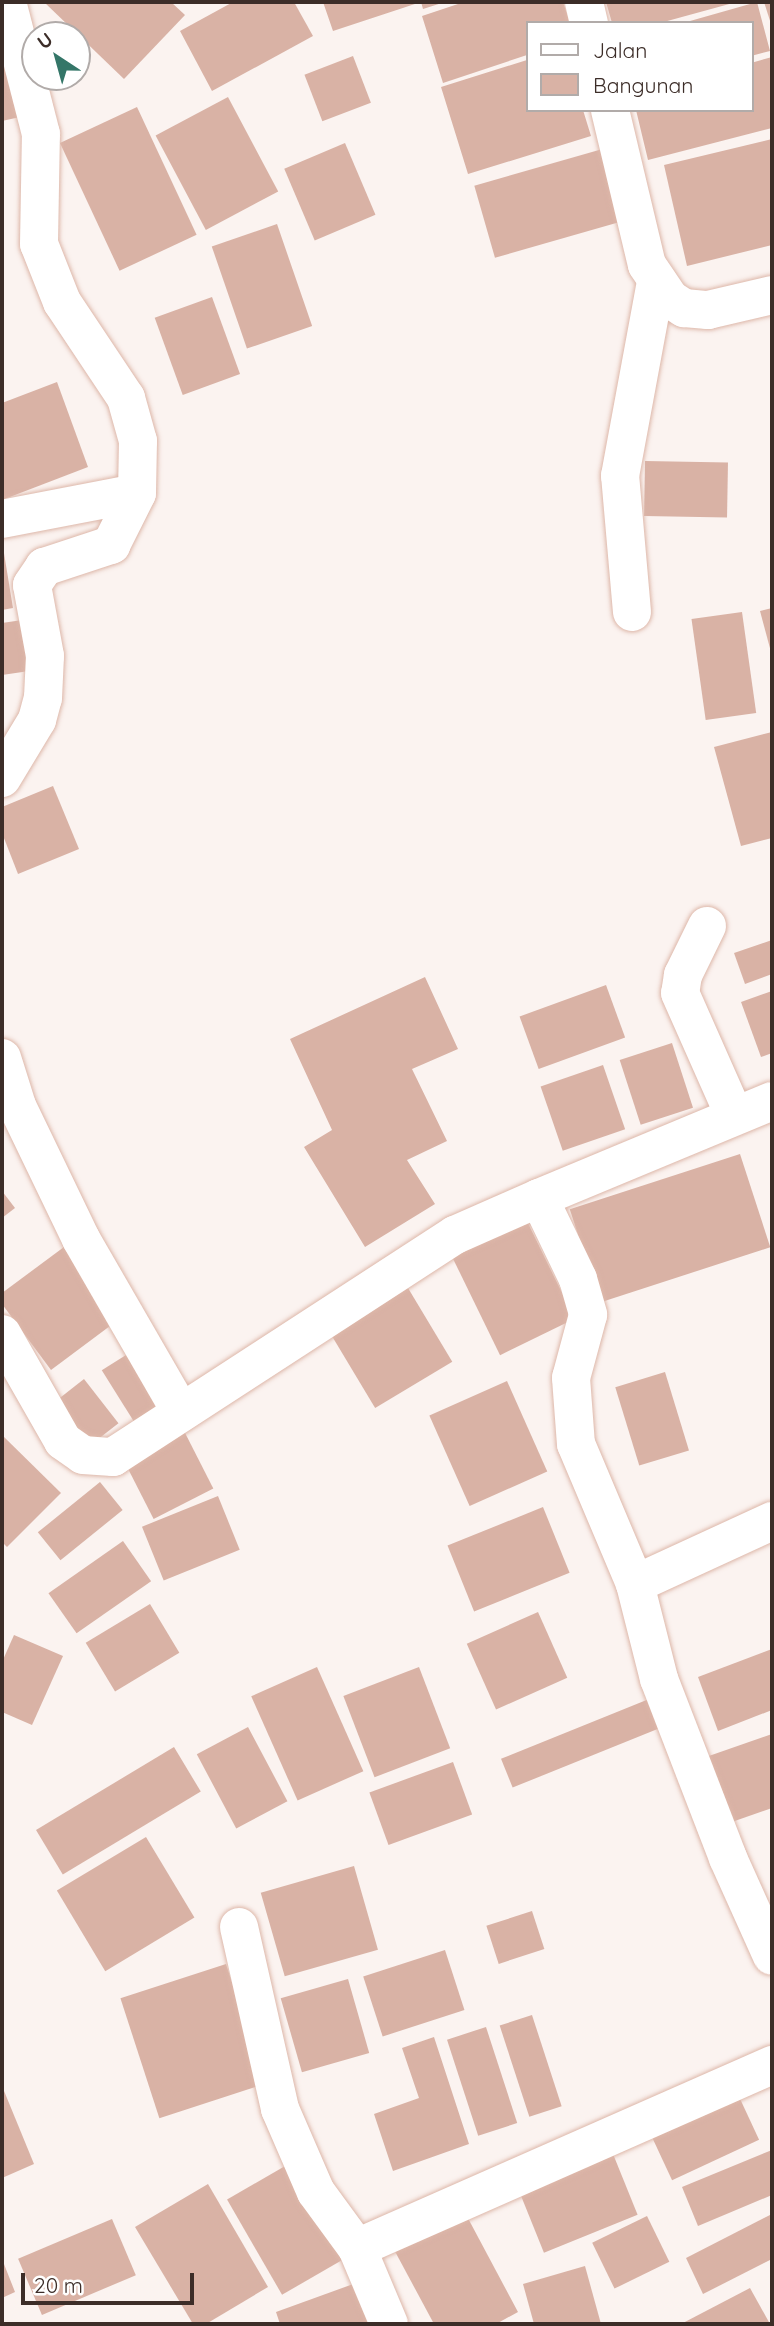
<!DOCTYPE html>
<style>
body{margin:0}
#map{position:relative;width:774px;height:2326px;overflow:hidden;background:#fbf3f0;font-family:Quicksand,sans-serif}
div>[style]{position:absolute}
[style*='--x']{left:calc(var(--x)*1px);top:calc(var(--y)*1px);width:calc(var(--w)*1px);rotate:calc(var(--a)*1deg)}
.building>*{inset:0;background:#d9b2a5;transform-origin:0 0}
.roads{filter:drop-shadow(0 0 2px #ddb7a9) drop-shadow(0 0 2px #ddb7a9)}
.minor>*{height:38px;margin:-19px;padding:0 19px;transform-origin:19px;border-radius:19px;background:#fff}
span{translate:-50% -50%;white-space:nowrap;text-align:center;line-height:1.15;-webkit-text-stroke:5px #fff;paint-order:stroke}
.frame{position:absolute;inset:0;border:4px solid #3c2d28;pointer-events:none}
.legend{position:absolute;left:526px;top:21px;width:228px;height:91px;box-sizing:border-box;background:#fff;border:2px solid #b1aba9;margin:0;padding:9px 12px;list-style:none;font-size:21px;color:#3c2d28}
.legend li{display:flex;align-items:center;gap:14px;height:35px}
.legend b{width:35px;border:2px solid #b1aba9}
.north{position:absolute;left:21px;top:21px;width:70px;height:70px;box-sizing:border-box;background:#fff;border:2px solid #b1aba9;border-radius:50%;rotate:324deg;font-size:19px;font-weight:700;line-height:28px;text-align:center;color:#3c2d28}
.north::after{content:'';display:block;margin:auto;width:24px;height:32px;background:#347668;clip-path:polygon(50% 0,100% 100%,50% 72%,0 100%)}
.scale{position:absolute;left:21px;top:2273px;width:173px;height:32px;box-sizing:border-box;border:4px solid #3c2d28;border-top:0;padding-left:9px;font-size:21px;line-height:24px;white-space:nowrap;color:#3c2d28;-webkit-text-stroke:5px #fff;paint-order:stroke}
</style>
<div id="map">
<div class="building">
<i style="clip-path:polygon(44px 2px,171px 2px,185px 15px,124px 79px)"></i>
<i style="clip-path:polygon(233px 2px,294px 2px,313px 36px,212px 91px,180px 31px)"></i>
<i style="clip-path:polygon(323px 2px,445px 2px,423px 9px,421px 2px,333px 31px)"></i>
<i style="clip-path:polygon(464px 2px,563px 2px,570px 23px,527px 23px,527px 55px,443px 83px,422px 16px)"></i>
<i style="clip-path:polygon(606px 2px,733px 2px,733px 3px,660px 23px,612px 23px)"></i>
<i style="clip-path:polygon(757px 2px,770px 51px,751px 56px,751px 23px,683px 23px)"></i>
<i style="clip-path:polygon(764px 2px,772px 2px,772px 27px)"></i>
<i style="clip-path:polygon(2px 54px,20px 117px,2px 121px)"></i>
<i style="left:353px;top:56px;width:50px;height:52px;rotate:69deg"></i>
<i style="clip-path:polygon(772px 57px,772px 128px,648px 160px,636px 110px,751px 110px,751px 63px)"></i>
<i style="clip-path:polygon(527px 60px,527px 110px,583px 110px,591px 136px,468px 174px,441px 87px)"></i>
<i style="left:228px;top:97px;width:107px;height:82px;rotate:62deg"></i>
<i style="left:137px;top:107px;width:141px;height:85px;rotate:65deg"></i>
<i style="clip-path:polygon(772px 139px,772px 245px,687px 266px,664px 165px)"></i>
<i style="left:345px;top:143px;width:78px;height:66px;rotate:67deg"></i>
<i style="left:606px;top:148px;width:75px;height:137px;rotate:74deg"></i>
<i style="left:277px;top:224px;width:108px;height:69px;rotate:71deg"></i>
<i style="left:212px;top:297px;width:82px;height:61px;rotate:70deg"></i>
<i style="clip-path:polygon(57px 382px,88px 467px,2px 500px,2px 403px)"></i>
<i style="left:645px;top:461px;width:83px;height:55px;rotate:1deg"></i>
<i style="clip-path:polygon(2px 541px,13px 608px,2px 610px)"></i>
<i style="clip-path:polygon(772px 608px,772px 652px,771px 652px,760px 611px)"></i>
<i style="left:742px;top:612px;width:102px;height:51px;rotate:82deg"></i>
<i style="clip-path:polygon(29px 619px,36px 670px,2px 675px,2px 623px)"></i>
<i style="clip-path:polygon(772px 732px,772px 838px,741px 846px,714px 747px)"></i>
<i style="clip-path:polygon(53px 786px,79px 849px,18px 874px,2px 833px,2px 807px)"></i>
<i style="clip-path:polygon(772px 940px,772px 974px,745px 984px,734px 953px)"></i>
<i style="clip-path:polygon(425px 977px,458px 1049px,412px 1069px,447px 1141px,407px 1160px,435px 1204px,365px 1247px,304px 1147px,332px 1130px,290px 1039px)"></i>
<i style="left:606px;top:985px;width:56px;height:92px;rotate:70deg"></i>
<i style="clip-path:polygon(772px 991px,772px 1053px,761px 1057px,741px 1002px)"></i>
<i style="left:672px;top:1043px;width:68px;height:55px;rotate:72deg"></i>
<i style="left:603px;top:1065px;width:68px;height:66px;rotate:71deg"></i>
<i style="left:740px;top:1154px;width:98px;height:179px;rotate:72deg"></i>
<i style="clip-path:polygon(2px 1191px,15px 1208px,2px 1218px)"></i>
<i style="left:526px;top:1219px;width:111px;height:83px;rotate:64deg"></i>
<i style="clip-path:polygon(64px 1247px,118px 1320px,51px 1370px,2px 1304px,2px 1293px)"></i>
<i style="left:408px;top:1288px;width:86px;height:90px;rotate:59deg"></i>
<i style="left:134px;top:1350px;width:70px;height:38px;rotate:58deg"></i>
<i style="left:665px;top:1372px;width:82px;height:52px;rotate:73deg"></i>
<i style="left:84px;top:1379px;width:56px;height:40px;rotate:52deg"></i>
<i style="left:507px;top:1381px;width:99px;height:85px;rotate:66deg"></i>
<i style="left:182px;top:1427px;width:69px;height:67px;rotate:63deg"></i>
<i style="clip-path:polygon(2px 1435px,61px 1493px,7px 1547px,2px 1542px)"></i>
<i style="left:100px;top:1482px;width:36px;height:80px;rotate:51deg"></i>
<i style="left:218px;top:1496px;width:58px;height:82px;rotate:68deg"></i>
<i style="left:543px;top:1507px;width:71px;height:103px;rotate:68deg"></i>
<i style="left:123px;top:1541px;width:49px;height:91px;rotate:55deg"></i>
<i style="left:150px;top:1604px;width:57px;height:75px;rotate:59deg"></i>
<i style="left:538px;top:1612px;width:72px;height:78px;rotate:66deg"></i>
<i style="clip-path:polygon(14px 1635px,63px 1656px,32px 1725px,2px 1712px,2px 1662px)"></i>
<i style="clip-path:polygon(772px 1649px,772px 1710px,718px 1731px,698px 1677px)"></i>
<i style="left:317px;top:1667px;width:114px;height:72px;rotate:66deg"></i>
<i style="left:419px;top:1667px;width:87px;height:81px;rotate:69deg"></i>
<i style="left:654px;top:1697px;width:31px;height:165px;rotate:68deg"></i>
<i style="left:248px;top:1727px;width:84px;height:58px;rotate:62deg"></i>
<i style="clip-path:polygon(772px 1734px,772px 1808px,729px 1823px,706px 1757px)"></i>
<i style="left:174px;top:1747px;width:52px;height:161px;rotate:59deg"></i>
<i style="left:453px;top:1762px;width:56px;height:89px;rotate:70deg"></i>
<i style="left:146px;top:1837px;width:94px;height:104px;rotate:59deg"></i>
<i style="left:354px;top:1866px;width:87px;height:97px;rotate:74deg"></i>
<i style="left:532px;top:1911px;width:40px;height:48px;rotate:72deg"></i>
<i style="left:445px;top:1950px;width:63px;height:86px;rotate:72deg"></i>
<i style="left:226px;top:1964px;width:126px;height:111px;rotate:72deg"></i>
<i style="left:348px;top:1979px;width:77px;height:70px;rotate:74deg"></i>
<i style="left:532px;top:2015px;width:96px;height:34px;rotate:72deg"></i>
<i style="left:486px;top:2027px;width:101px;height:41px;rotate:72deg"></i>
<i style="clip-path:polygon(434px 2037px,469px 2144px,393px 2171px,374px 2114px,419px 2098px,402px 2048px)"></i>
<i style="clip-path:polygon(2px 2086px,34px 2164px,2px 2178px)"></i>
<i style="left:735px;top:2088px;width:57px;height:96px;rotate:65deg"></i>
<i style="left:611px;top:2149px;width:71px;height:101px;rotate:68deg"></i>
<i style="clip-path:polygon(772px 2150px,772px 2195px,698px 2226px,682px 2187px)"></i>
<i style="left:292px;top:2162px;width:110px;height:75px;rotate:60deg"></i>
<i style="clip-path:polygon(208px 2184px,268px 2287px,206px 2324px,193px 2324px,135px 2227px)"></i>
<i style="clip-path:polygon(462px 2207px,518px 2312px,496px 2324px,434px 2324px,391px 2244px)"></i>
<i style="clip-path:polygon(772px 2214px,772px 2259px,703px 2294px,686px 2258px)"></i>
<i style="left:647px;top:2216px;width:51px;height:61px;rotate:64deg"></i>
<i style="left:112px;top:2219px;width:61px;height:102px;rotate:67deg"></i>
<i style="clip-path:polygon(2px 2259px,15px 2292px,2px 2298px)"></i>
<i style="clip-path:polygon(585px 2266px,601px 2324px,534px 2324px,523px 2284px)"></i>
<i style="clip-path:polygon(356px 2283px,373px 2324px,280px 2324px,276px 2312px)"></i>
<i style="clip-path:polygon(750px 2288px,770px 2324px,681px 2324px)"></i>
</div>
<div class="roads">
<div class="minor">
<i style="--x:584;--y:2;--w:22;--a:77"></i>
<i style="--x:610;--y:110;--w:159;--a:76.6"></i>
<i style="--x:647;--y:265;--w:41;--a:55.9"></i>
<i style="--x:670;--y:299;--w:17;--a:33"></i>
<i style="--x:684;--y:308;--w:24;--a:5"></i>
<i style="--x:708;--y:310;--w:66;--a:-13.2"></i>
<i style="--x:2;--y:519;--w:137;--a:-10.9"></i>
<i style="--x:632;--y:612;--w:137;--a:-95"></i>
<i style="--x:620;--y:476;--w:198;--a:-79.5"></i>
<i style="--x:2;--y:778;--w:68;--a:-58.9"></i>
<i style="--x:37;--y:720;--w:23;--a:-75"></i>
<i style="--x:43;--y:698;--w:42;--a:-87.3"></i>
<i style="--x:45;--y:656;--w:72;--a:-100.4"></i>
<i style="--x:32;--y:585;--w:22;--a:-56"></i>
<i style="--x:44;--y:567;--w:71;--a:-18.2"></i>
<i style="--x:111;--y:545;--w:58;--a:-63.4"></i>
<i style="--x:137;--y:493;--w:52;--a:-88.9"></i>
<i style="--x:138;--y:441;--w:45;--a:-105.6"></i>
<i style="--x:126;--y:398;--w:115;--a:-123.7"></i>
<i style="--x:62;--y:302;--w:62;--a:-111.6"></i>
<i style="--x:39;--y:244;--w:110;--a:-89"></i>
<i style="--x:41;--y:134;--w:136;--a:-104.4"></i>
<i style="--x:707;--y:926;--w:55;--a:116.1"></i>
<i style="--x:683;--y:975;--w:18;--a:99"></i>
<i style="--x:680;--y:993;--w:133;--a:66.1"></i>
<i style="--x:2;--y:1058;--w:50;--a:72.6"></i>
<i style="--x:17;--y:1106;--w:148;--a:64.3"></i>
<i style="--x:81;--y:1239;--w:200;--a:60"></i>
<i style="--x:539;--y:1198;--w:252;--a:-22.6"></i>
<i style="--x:2;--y:1334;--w:123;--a:60.3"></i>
<i style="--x:63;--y:1441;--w:24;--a:35"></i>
<i style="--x:83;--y:1455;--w:30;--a:4"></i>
<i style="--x:113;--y:1457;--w:408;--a:-33"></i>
<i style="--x:455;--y:1235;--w:92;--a:-23.8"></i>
<i style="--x:539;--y:1198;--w:90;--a:64.3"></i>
<i style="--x:578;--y:1279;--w:37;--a:74"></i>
<i style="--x:588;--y:1315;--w:65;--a:105.1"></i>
<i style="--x:571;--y:1378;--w:66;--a:85.7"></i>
<i style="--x:576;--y:1444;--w:152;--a:67.1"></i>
<i style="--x:635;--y:1584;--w:98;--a:75.8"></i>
<i style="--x:659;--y:1679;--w:192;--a:68.9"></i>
<i style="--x:728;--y:1858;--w:107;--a:65.8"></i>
<i style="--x:635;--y:1584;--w:151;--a:-24.7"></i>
<i style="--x:239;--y:1927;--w:187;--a:77.3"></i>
<i style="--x:280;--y:2109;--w:90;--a:66.6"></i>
<i style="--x:316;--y:2192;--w:69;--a:53.8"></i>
<i style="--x:357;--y:2248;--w:454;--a:-23.8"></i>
<i style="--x:357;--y:2248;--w:82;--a:67.2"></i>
</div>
</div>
<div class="frame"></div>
<ul class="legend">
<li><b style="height:9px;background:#fff"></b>Jalan</li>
<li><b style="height:19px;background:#d9b2a5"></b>Bangunan</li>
</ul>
<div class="north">U</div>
<div class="scale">20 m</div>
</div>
